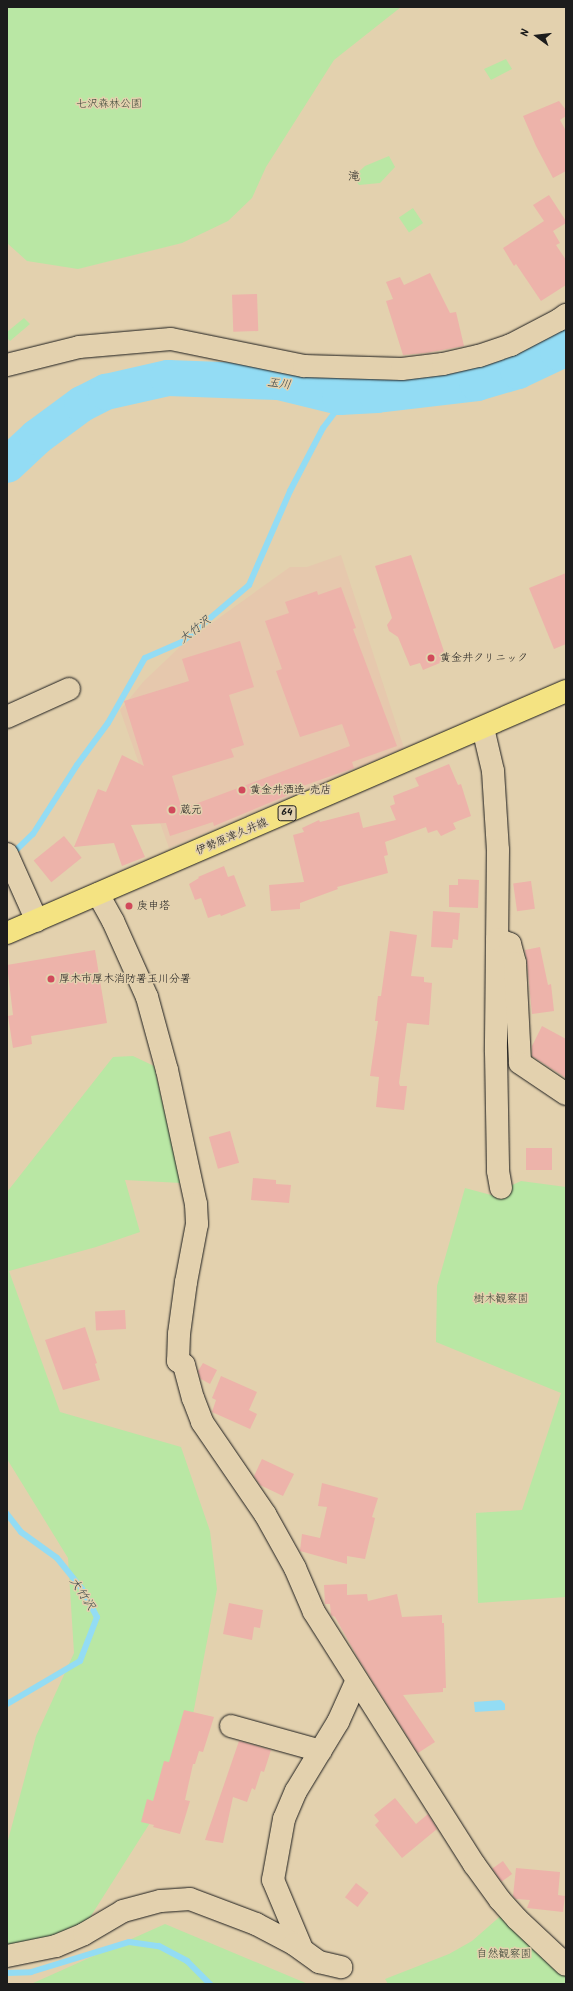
<!DOCTYPE html>
<meta charset="utf-8">
<style>
body{margin:0}
#map{position:relative;width:573px;height:1991px;overflow:hidden;background:#e3d1ae;font-family:Kalam,"Klee One",sans-serif}
div>[style]{position:absolute}
[style*='--x']{left:calc(var(--x)*1px);top:calc(var(--y)*1px);width:calc(var(--w)*1px);rotate:calc(var(--a)*1deg)}
.built>*{inset:0;background:#e6c8ad}
.green>*{inset:0;background:#b9e7a4;transform-origin:0 0}
.water>*{inset:0;background:#93dcf4}
.stream>*{height:6px;margin:-3px;padding:0 3px;transform-origin:3px;border-radius:3px;background:#93dcf4}
.river>*{height:36px;margin:-18px;padding:0 18px;transform-origin:18px;border-radius:18px;background:#93dcf4}
.building>*{inset:0;background:#edb3aa;transform-origin:0 0}
.roads{filter:drop-shadow(0 0 1px #1c1c1c) drop-shadow(0 0 1px #1c1c1c)}
.minor>*{height:22px;margin:-11px;padding:0 11px;transform-origin:11px;border-radius:11px;background:#e3d1ae}
.major>*{height:22px;margin:-11px;padding:0 11px;transform-origin:11px;border-radius:11px;background:#f4e382}
.dots>*{width:11px;height:11px;translate:-50% -50%;box-sizing:border-box;border:2px solid #e3d1ae;border-radius:50%}
span{translate:-50% -50%;white-space:nowrap;text-align:center;line-height:1.15;-webkit-text-stroke:3px #e3d1ae;paint-order:stroke}
.shield-label span{padding:1px 3px;background:#e3d1ae;border:1px solid;border-radius:3px;-webkit-text-stroke-width:0}
.shield-label{font-size:10px;color:#1c1c1c;font-weight:700}
.park-label{font-size:11px;color:#3b4537}
.poi-label{font-size:11px;color:#1c1c1c}
.left{translate:0 -50%;text-align:left}
.street-label{font-size:11px;color:#1c1c1c}
.neighbourhood-label{font-size:12px;color:#1c1c1c}
.water-label{font-size:12px;color:#344247;font-style:italic}
.frame{position:absolute;inset:0;border:8px solid #1c1c1c;pointer-events:none}
.north{position:absolute;left:517px;top:16px;width:40px;height:40px;-webkit-text-stroke:3px #e3d1ae;paint-order:stroke;rotate:285deg;font-size:11px;font-weight:700;line-height:16px;text-align:center;color:#1c1c1c}
.north::after{content:'';display:block;margin:auto;width:14px;height:18px;background:#1c1c1c;clip-path:polygon(50% 0,100% 100%,50% 72%,0 100%)}
</style>
<div id="map">
<div class="built">
<i style="clip-path:polygon(341px 555px,404px 748px,169px 848px,120px 710px,144px 681px,184px 643px,290px 567px,307px 567px)"></i>
</div>
<div class="green">
<i style="clip-path:polygon(7px 7px,401px 7px,334px 60px,266px 167px,252px 198px,228px 221px,182px 243px,78px 269px,27px 261px,7px 243px)"></i>
<i style="clip-path:polygon(506px 59px,512px 69px,491px 80px,484px 69px)"></i>
<i style="clip-path:polygon(389px 156px,395px 167px,380px 183px,359px 185px,353px 177px,365px 166px)"></i>
<i style="left:413px;top:208px;width:18px;height:17px;rotate:56deg"></i>
<i style="clip-path:polygon(24px 318px,30px 324px,10px 341px,7px 338px,7px 332px)"></i>
<i style="clip-path:polygon(133px 1056px,154px 1066px,181px 1183px,125px 1180px,140px 1232px,96px 1247px,9px 1271px,60px 1412px,181px 1447px,210px 1531px,217px 1589px,191px 1725px,155px 1815px,89px 1919px,7px 1967px,7px 1844px,36px 1736px,74px 1653px,68px 1558px,7px 1459px,7px 1192px,113px 1057px)"></i>
<i style="clip-path:polygon(521px 1181px,566px 1187px,566px 1597px,478px 1603px,476px 1513px,522px 1510px,561px 1393px,436px 1342px,437px 1286px,465px 1188px,491px 1195px)"></i>
<i style="clip-path:polygon(504px 1913px,566px 1969px,566px 1984px,388px 1984px,385px 1979px,449px 1954px,472px 1941px)"></i>
<i style="clip-path:polygon(165px 1924px,308px 1984px,309px 1984px,31px 1984px)"></i>
</div>
<div class="water">
<i style="clip-path:polygon(501px 1700px,505px 1704px,505px 1710px,475px 1712px,474px 1702px)"></i>
</div>
<div class="stream">
<i style="--x:12;--y:854;--w:29;--a:-44"></i>
<i style="--x:33;--y:834;--w:82;--a:-57.5"></i>
<i style="--x:77;--y:765;--w:52;--a:-53.6"></i>
<i style="--x:108;--y:723;--w:75;--a:-60.4"></i>
<i style="--x:145;--y:658;--w:40;--a:-23.4"></i>
<i style="--x:182;--y:642;--w:88;--a:-40.4"></i>
<i style="--x:249;--y:585;--w:103;--a:-66.4"></i>
<i style="--x:290;--y:491;--w:71;--a:-62.4"></i>
<i style="--x:323;--y:428;--w:21;--a:-53"></i>
<i style="--x:336;--y:411;--w:15;--a:-74"></i>
<i style="--x:7;--y:1514;--w:23;--a:52"></i>
<i style="--x:21;--y:1532;--w:44;--a:35.8"></i>
<i style="--x:57;--y:1558;--w:40;--a:51"></i>
<i style="--x:82;--y:1589;--w:32;--a:62"></i>
<i style="--x:97;--y:1617;--w:47;--a:111.1"></i>
<i style="--x:80;--y:1661;--w:85;--a:149.5"></i>
<i style="--x:7;--y:1973;--w:24;--a:-2"></i>
<i style="--x:31;--y:1972;--w:102;--a:-17"></i>
<i style="--x:129;--y:1942;--w:30;--a:8"></i>
<i style="--x:159;--y:1946;--w:32;--a:28"></i>
<i style="--x:187;--y:1961;--w:33;--a:45"></i>
</div>
<div class="river">
<i style="--x:7;--y:465;--w:41;--a:-43"></i>
<i style="--x:37;--y:437;--w:56;--a:-36.3"></i>
<i style="--x:82;--y:404;--w:27;--a:-27"></i>
<i style="--x:106;--y:392;--w:64;--a:-12.7"></i>
<i style="--x:168;--y:378;--w:111;--a:2.1"></i>
<i style="--x:279;--y:382;--w:63;--a:13.8"></i>
<i style="--x:340;--y:397;--w:37;--a:-3"></i>
<i style="--x:377;--y:395;--w:101;--a:-6.8"></i>
<i style="--x:477;--y:383;--w:43;--a:-16.3"></i>
<i style="--x:518;--y:371;--w:44;--a:-25.4"></i>
<i style="--x:558;--y:352;--w:10;--a:-37"></i>
</div>
<div class="building">
<i style="clip-path:polygon(559px 101px,566px 110px,566px 116px,560px 120px,566px 131px,566px 171px,553px 178px,536px 146px,523px 116px)"></i>
<i style="clip-path:polygon(549px 195px,566px 221px,566px 223px,553px 231px,560px 243px,556px 245px,566px 260px,566px 285px,541px 301px,516px 264px,514px 266px,503px 248px,544px 221px,533px 205px)"></i>
<i style="clip-path:polygon(430px 273px,450px 313px,456px 312px,464px 346px,426px 353px,403px 355px,386px 301px,393px 299px,386px 282px,400px 277px,404px 285px)"></i>
<i style="left:257px;top:294px;width:37px;height:25px;rotate:88deg"></i>
<i style="clip-path:polygon(411px 555px,447px 660px,423px 670px,420px 663px,410px 666px,398px 637px,389px 631px,387px 625px,392px 618px,375px 566px)"></i>
<i style="clip-path:polygon(566px 573px,566px 644px,554px 649px,529px 588px)"></i>
<i style="clip-path:polygon(341px 587px,356px 628px,353px 629px,397px 746px,352px 762px,354px 768px,297px 788px,298px 791px,214px 826px,213px 822px,170px 836px,166px 823px,131px 825px,145px 857px,122px 866px,114px 843px,74px 847px,98px 789px,106px 792px,122px 755px,144px 766px,124px 701px,189px 681px,182px 659px,240px 641px,254px 687px,229px 695px,244px 745px,231px 749px,234px 757px,172px 776px,182px 809px,350px 746px,342px 724px,300px 737px,276px 671px,282px 669px,265px 621px,289px 613px,285px 602px,317px 591px,318px 595px)"></i>
<i style="clip-path:polygon(449px 764px,458px 785px,461px 784px,471px 816px,453px 823px,456px 829px,441px 836px,437px 830px,428px 833px,426px 827px,385px 842px,388px 855px,384px 856px,388px 873px,337px 887px,338px 889px,300px 903px,300px 909px,271px 911px,269px 885px,304px 882px,293px 835px,304px 832px,302px 828px,319px 820px,320px 822px,359px 812px,363px 828px,396px 820px,390px 806px,395px 804px,393px 796px,419px 786px,415px 778px)"></i>
<i style="left:64px;top:836px;width:28px;height:39px;rotate:51deg"></i>
<i style="clip-path:polygon(224px 866px,228px 877px,234px 875px,246px 906px,221px 916px,220px 914px,208px 918px,201px 898px,195px 900px,189px 884px,199px 878px,198px 877px)"></i>
<i style="clip-path:polygon(458px 879px,479px 880px,478px 908px,449px 907px,449px 885px,458px 885px)"></i>
<i style="left:531px;top:881px;width:28px;height:18px;rotate:82deg"></i>
<i style="clip-path:polygon(433px 911px,460px 913px,458px 940px,453px 939px,452px 948px,431px 947px)"></i>
<i style="clip-path:polygon(390px 931px,417px 935px,411px 976px,424px 977px,424px 982px,432px 983px,429px 1025px,407px 1023px,399px 1083px,400px 1086px,407px 1086px,404px 1110px,376px 1107px,379px 1077px,370px 1076px,378px 1021px,375px 1021px,378px 996px,381px 996px)"></i>
<i style="clip-path:polygon(540px 947px,548px 985px,551px 984px,554px 1011px,532px 1014px,527px 962px,525px 950px)"></i>
<i style="clip-path:polygon(95px 950px,107px 1023px,31px 1036px,32px 1044px,13px 1048px,8px 1016px,13px 1015px,7px 965px)"></i>
<i style="clip-path:polygon(542px 1026px,566px 1039px,566px 1078px,532px 1056px,532px 1046px)"></i>
<i style="left:230px;top:1131px;width:33px;height:22px;rotate:74deg"></i>
<i style="left:526px;top:1148px;width:26px;height:22px"></i>
<i style="clip-path:polygon(253px 1178px,276px 1180px,276px 1184px,291px 1185px,289px 1203px,251px 1200px)"></i>
<i style="left:125px;top:1310px;width:19px;height:30px;rotate:87deg"></i>
<i style="clip-path:polygon(85px 1327px,97px 1363px,95px 1364px,100px 1380px,63px 1390px,45px 1340px)"></i>
<i style="clip-path:polygon(203px 1363px,217px 1370px,210px 1384px,201px 1379px,198px 1371px)"></i>
<i style="clip-path:polygon(221px 1376px,257px 1392px,249px 1410px,257px 1414px,250px 1429px,212px 1412px,216px 1400px,212px 1398px)"></i>
<i style="clip-path:polygon(262px 1459px,294px 1474px,283px 1496px,260px 1485px,254px 1476px)"></i>
<i style="clip-path:polygon(322px 1483px,378px 1498px,372px 1517px,375px 1518px,365px 1559px,347px 1556px,347px 1564px,300px 1551px,302px 1534px,320px 1538px,327px 1507px,318px 1506px)"></i>
<i style="clip-path:polygon(347px 1584px,347px 1595px,367px 1594px,368px 1601px,397px 1594px,402px 1617px,442px 1615px,442px 1623px,444px 1623px,446px 1688px,443px 1688px,443px 1692px,403px 1695px,435px 1742px,418px 1753px,358px 1658px,335px 1617px,331px 1615px,330px 1604px,325px 1604px,324px 1585px)"></i>
<i style="clip-path:polygon(229px 1603px,263px 1610px,260px 1628px,254px 1627px,252px 1640px,223px 1634px)"></i>
<i style="clip-path:polygon(184px 1710px,214px 1717px,203px 1752px,199px 1751px,195px 1764px,193px 1764px,185px 1800px,190px 1801px,180px 1834px,153px 1827px,154px 1825px,141px 1822px,147px 1799px,153px 1801px,164px 1761px,169px 1762px)"></i>
<i style="clip-path:polygon(239px 1741px,271px 1750px,264px 1772px,261px 1771px,255px 1790px,252px 1788px,247px 1802px,233px 1797px,223px 1843px,205px 1840px)"></i>
<i style="clip-path:polygon(395px 1798px,416px 1824px,428px 1814px,437px 1829px,402px 1858px,375px 1825px,379px 1821px,374px 1815px)"></i>
<i style="left:503px;top:1861px;width:16px;height:13px;rotate:55deg"></i>
<i style="clip-path:polygon(516px 1868px,560px 1872px,558px 1895px,565px 1896px,563px 1912px,527px 1908px,530px 1900px,516px 1899px,513px 1896px)"></i>
<i style="left:356px;top:1883px;width:16px;height:18px;rotate:38deg"></i>
</div>
<div class="roads">
<div class="minor">
<i style="--x:7;--y:365;--w:74;--a:-14"></i>
<i style="--x:79;--y:347;--w:92;--a:-5"></i>
<i style="--x:171;--y:339;--w:136;--a:11.5"></i>
<i style="--x:304;--y:366;--w:98;--a:1.8"></i>
<i style="--x:402;--y:369;--w:41;--a:-7"></i>
<i style="--x:443;--y:364;--w:37;--a:-13"></i>
<i style="--x:479;--y:356;--w:34;--a:-19"></i>
<i style="--x:511;--y:345;--w:54;--a:-27.5"></i>
<i style="--x:559;--y:320;--w:9;--a:-36"></i>
<i style="--x:7;--y:717;--w:68;--a:-24.3"></i>
<i style="--x:483;--y:728;--w:44;--a:76.9"></i>
<i style="--x:493;--y:771;--w:79;--a:86.4"></i>
<i style="--x:498;--y:850;--w:202;--a:90.6"></i>
<i style="--x:496;--y:1052;--w:119;--a:89"></i>
<i style="--x:498;--y:1171;--w:17;--a:80"></i>
<i style="--x:7;--y:854;--w:73;--a:65.9"></i>
<i style="--x:98;--y:894;--w:31;--a:61"></i>
<i style="--x:113;--y:921;--w:83;--a:65.9"></i>
<i style="--x:147;--y:997;--w:76;--a:74.7"></i>
<i style="--x:167;--y:1070;--w:137;--a:77.8"></i>
<i style="--x:196;--y:1204;--w:20;--a:87"></i>
<i style="--x:197;--y:1224;--w:59;--a:100.7"></i>
<i style="--x:186;--y:1282;--w:52;--a:97.7"></i>
<i style="--x:179;--y:1334;--w:27;--a:92"></i>
<i style="--x:178;--y:1361;--w:7;--a:34"></i>
<i style="--x:184;--y:1365;--w:34;--a:75"></i>
<i style="--x:193;--y:1398;--w:26;--a:69"></i>
<i style="--x:202;--y:1422;--w:112;--a:55.6"></i>
<i style="--x:265;--y:1514;--w:62;--a:60.9"></i>
<i style="--x:295;--y:1568;--w:48;--a:66.6"></i>
<i style="--x:314;--y:1612;--w:299;--a:57.6"></i>
<i style="--x:474;--y:1864;--w:44;--a:54.2"></i>
<i style="--x:500;--y:1900;--w:25;--a:48"></i>
<i style="--x:517;--y:1919;--w:67;--a:43.2"></i>
<i style="--x:497;--y:939;--w:14;--a:21"></i>
<i style="--x:510;--y:944;--w:20;--a:75"></i>
<i style="--x:515;--y:963;--w:100;--a:87.1"></i>
<i style="--x:520;--y:1063;--w:55;--a:34"></i>
<i style="--x:231;--y:1726;--w:93;--a:15.5"></i>
<i style="--x:302;--y:1949;--w:75;--a:-112.8"></i>
<i style="--x:273;--y:1880;--w:62;--a:-79.8"></i>
<i style="--x:284;--y:1819;--w:30;--a:-67"></i>
<i style="--x:296;--y:1791;--w:81;--a:-58.7"></i>
<i style="--x:338;--y:1722;--w:46;--a:-65.7"></i>
<i style="--x:7;--y:1956;--w:50;--a:-11.5"></i>
<i style="--x:56;--y:1946;--w:30;--a:-23"></i>
<i style="--x:84;--y:1934;--w:45;--a:-30.5"></i>
<i style="--x:123;--y:1911;--w:39;--a:-15"></i>
<i style="--x:161;--y:1901;--w:29;--a:-4"></i>
<i style="--x:190;--y:1899;--w:71;--a:20.7"></i>
<i style="--x:256;--y:1924;--w:43;--a:27.8"></i>
<i style="--x:294;--y:1944;--w:31;--a:36"></i>
<i style="--x:319;--y:1962;--w:23;--a:13"></i>
</div>
<div class="major">
<i style="--x:7;--y:933;--w:609;--a:-23.41"></i>
</div>
</div>
<div class="dots">
<i style="left:431px;top:658px;background:#d1495b"></i>
<i style="left:242px;top:790px;background:#d1495b"></i>
<i style="left:172px;top:810px;background:#d1495b"></i>
<i style="left:129px;top:906px;background:#d1495b"></i>
<i style="left:51px;top:979px;background:#d1495b"></i>
</div>
<div class="shield-label">
<span style="left:287px;top:813px">64</span>
</div>
<div class="park-label">
<span style="left:109px;top:104px">七沢森林公園</span>
<span style="left:501px;top:1299px">樹木観察園</span>
<span style="left:504px;top:1954px">自然観察園</span>
</div>
<div class="poi-label">
<span class="left" style="left:440px;top:658px">黄金井クリニック</span>
<span class="left" style="left:250px;top:790px">黄金井酒造 売店</span>
<span class="left" style="left:180px;top:810px">蔵元</span>
<span class="left" style="left:137px;top:906px">庚申塔</span>
<span class="left" style="left:59px;top:979px">厚木市厚木消防署玉川分署</span>
</div>
<div class="street-label">
<span style="left:232px;top:837px;rotate:-23deg">伊勢原津久井線</span>
</div>
<div class="neighbourhood-label">
<span style="left:354px;top:177px">滝</span>
</div>
<div class="water-label">
<span style="left:279px;top:384px;rotate:8deg">玉川</span>
<span style="left:195px;top:630px;rotate:-38deg">大竹沢</span>
<span style="left:82px;top:1594px;rotate:57deg">大竹沢</span>
</div>
<div class="frame"></div>
<div class="north">N</div>
</div>
